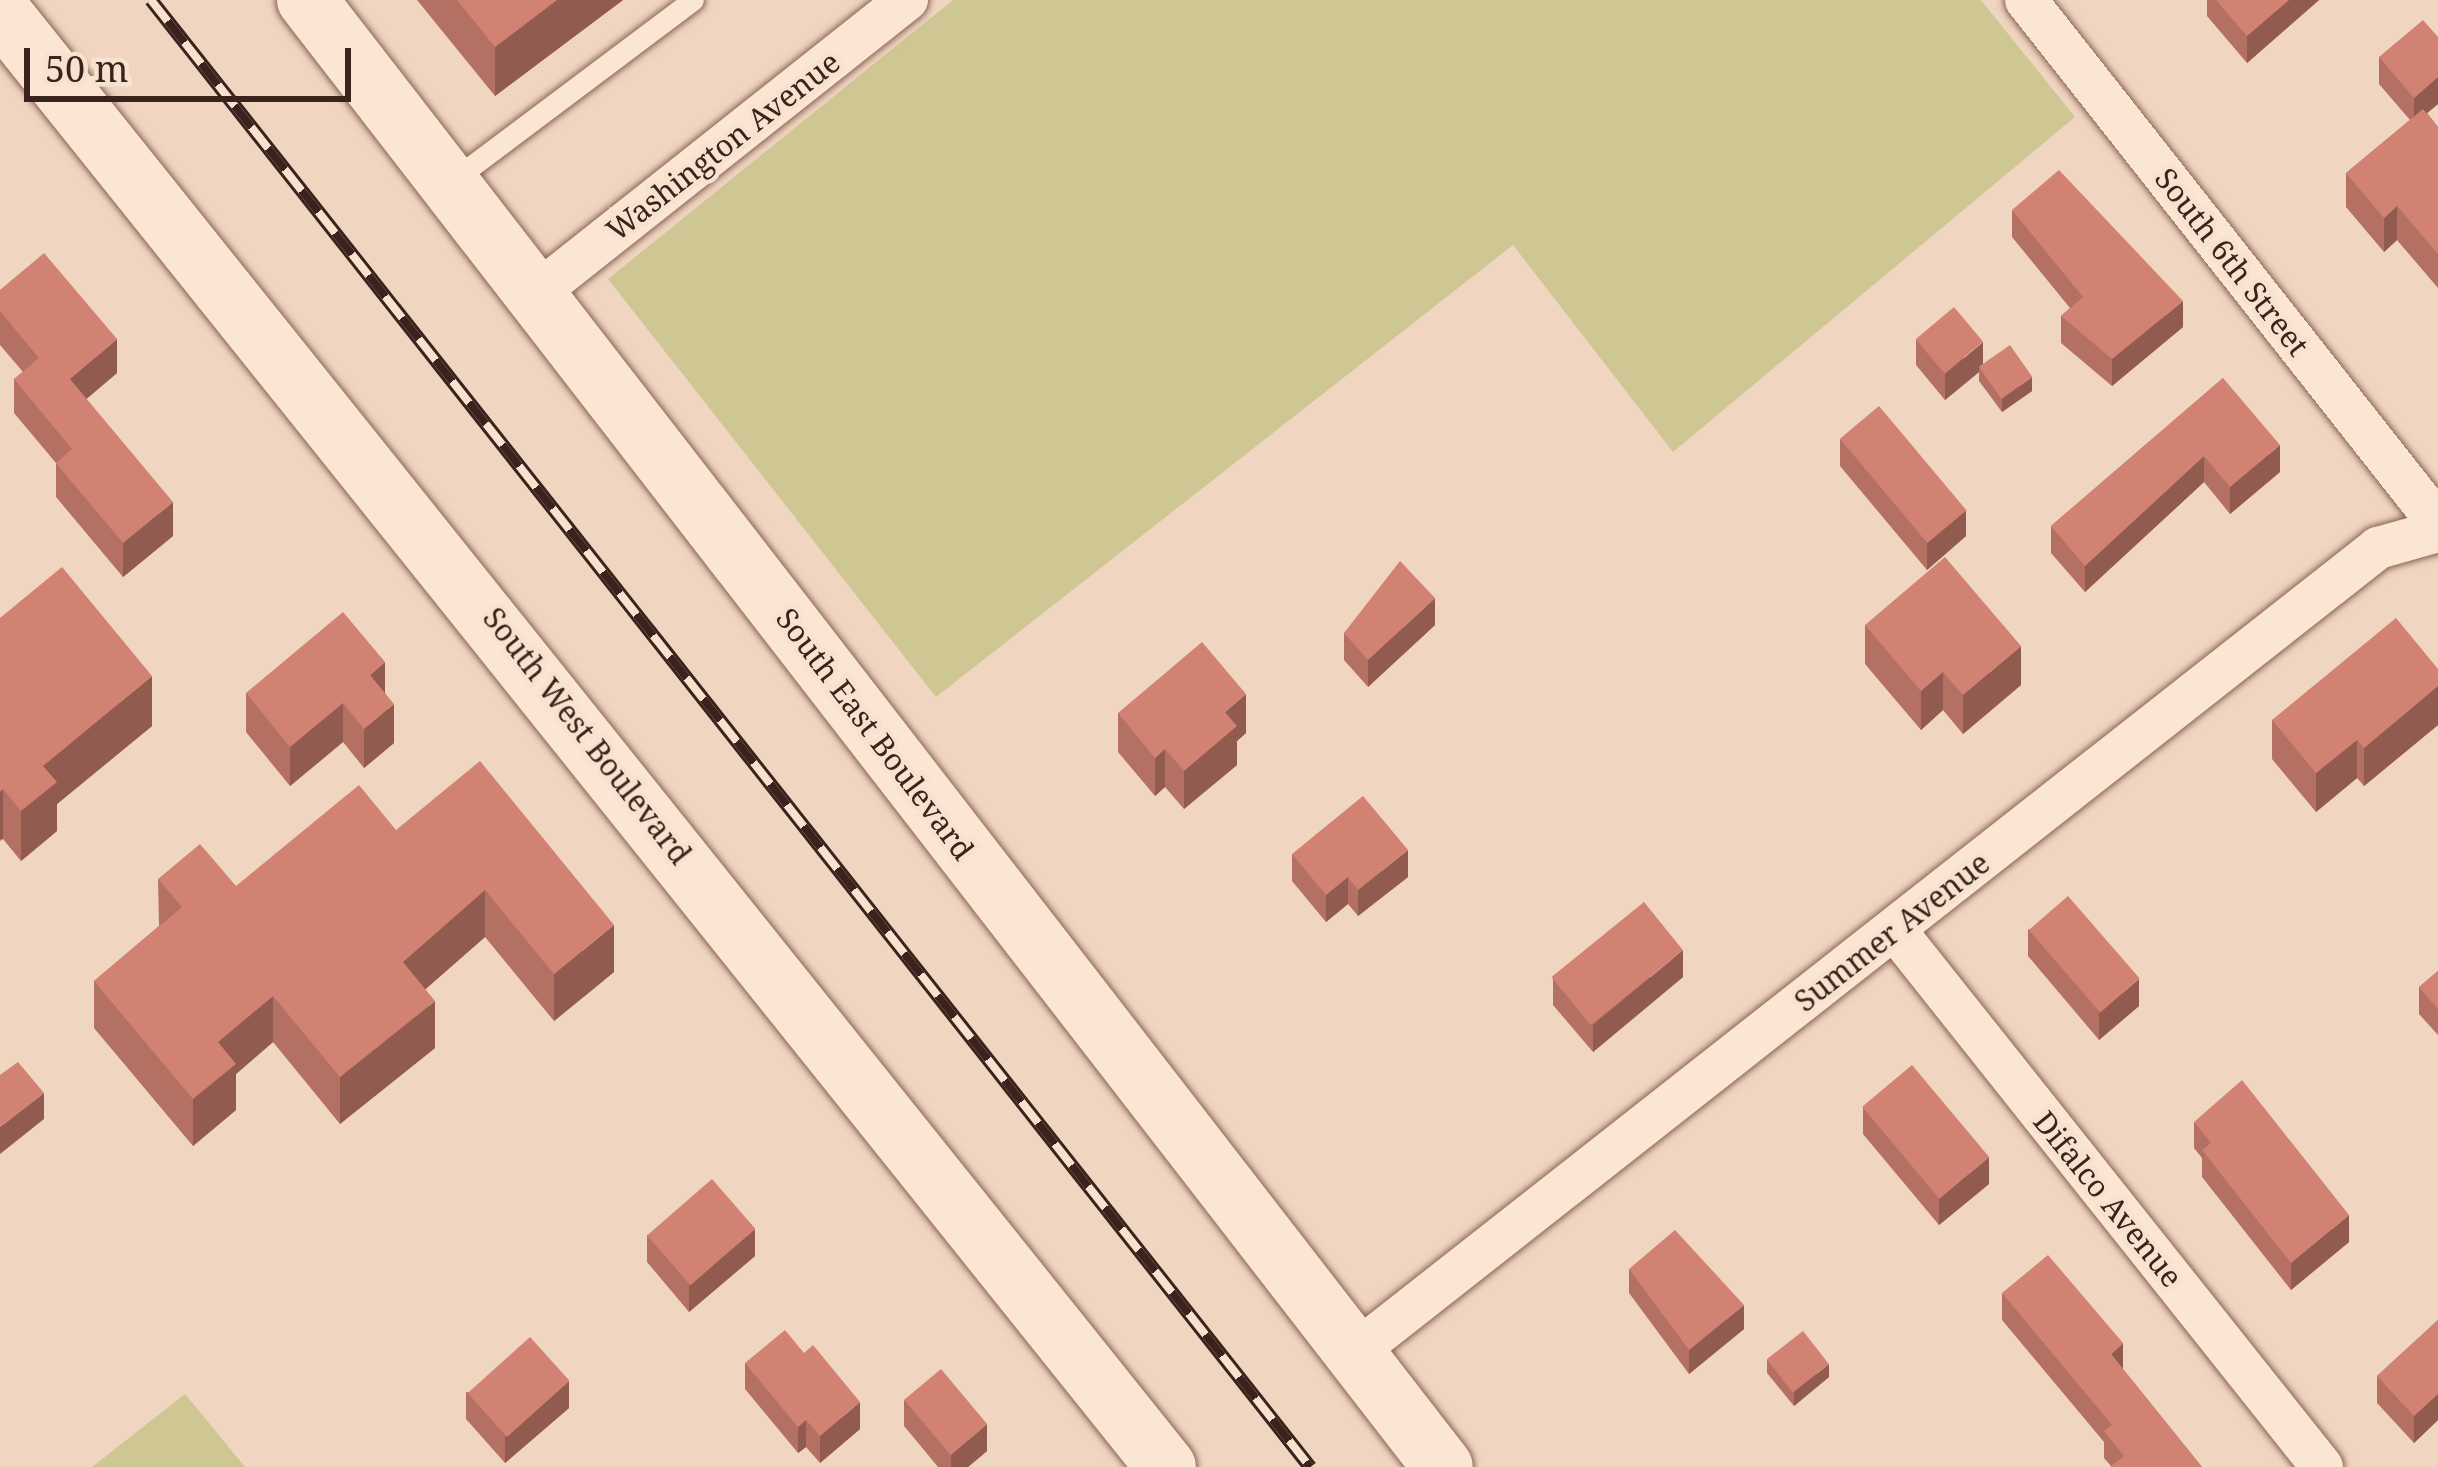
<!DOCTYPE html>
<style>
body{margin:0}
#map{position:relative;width:2438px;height:1467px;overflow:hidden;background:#f0d5c0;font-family:"Noto Serif",serif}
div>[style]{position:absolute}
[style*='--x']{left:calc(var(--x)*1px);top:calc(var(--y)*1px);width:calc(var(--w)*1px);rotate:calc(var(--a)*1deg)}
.green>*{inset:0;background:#cfc793}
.roads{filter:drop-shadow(0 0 3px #8b6557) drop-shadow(0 0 3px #8b6557)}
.lane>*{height:21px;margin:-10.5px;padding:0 10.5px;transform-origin:10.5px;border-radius:10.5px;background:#fbe5d3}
.street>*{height:42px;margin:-21px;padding:0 21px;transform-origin:21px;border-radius:21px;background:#fbe5d3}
.secondary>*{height:60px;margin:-30px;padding:0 30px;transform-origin:30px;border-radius:30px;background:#fbe5d3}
.rail>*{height:14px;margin-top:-7px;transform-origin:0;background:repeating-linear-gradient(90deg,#f7e2d0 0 27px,#39231c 0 54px);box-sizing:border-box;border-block:3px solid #39231c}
.wall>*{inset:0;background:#b47063}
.shaded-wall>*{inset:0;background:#925b50;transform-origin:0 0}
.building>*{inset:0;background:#d18273;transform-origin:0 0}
span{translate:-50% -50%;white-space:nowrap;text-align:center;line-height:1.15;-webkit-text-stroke:9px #f7e2d0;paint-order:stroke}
.street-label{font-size:30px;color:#39231c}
.scale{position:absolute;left:24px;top:48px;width:327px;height:54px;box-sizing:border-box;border:6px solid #39231c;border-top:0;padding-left:15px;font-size:36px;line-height:42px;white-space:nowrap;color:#39231c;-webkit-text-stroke:9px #f7e2d0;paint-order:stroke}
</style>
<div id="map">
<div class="green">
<i style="clip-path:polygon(953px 0,1981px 0,2075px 117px,1673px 452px,1513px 245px,936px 697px,608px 279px)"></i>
<i style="clip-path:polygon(185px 1394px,245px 1467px,92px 1467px)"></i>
</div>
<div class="roads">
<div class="lane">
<i style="--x:453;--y:180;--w:300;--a:-36.9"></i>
</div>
<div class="street">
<i style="--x:2026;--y:0;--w:666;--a:51.77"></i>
<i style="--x:538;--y:292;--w:471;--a:-38.4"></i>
<i style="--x:1895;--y:930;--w:686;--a:51.51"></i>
<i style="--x:1354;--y:1353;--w:1303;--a:-38.17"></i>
<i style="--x:2378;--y:548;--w:62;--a:-15.8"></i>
</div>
<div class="secondary">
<i style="--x:307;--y:0;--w:1855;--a:52.25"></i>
<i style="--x:0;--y:11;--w:1865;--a:51.31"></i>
</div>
</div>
<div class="rail">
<i style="--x:151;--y:0;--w:1870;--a:51.69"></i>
</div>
<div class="wall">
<i style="clip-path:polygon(417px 0,623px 0,495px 96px)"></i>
<i style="clip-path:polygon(2207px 0,2319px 0,2247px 63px,2207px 16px)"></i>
<i style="clip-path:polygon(2438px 37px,2438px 104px,2427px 113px,2438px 127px,2438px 288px,2397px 240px,2384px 252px,2346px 207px,2346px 173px,2410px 120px,2379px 84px,2379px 57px)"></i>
<i style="clip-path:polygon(2012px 210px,2183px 327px,2112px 386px,2061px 343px,2061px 316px,2070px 308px,2012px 237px)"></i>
<i style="clip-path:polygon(0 290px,117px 373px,86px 399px,173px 536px,123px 577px,56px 497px,56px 463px,14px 413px,14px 379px,23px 372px,0 345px)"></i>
<i style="clip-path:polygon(1916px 339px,1983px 365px,2032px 391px,2002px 412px,1979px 381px,1979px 372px,1945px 400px,1916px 365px)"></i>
<i style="clip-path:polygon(2223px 378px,2280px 472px,2230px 514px,2204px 482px,2085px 592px,2051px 553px,2051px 526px)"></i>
<i style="clip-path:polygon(1840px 439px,1966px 536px,1927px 570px,1840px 466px)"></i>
<i style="clip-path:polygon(0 618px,152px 726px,57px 804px,57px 831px,21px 861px,3px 839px,0 841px)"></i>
<i style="clip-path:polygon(1435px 625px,1368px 687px,1344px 660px,1344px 633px)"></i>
<i style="clip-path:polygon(1865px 625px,2021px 685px,1963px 734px,1943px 710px,1921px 730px,1865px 664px)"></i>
<i style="clip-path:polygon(2438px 669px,2438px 725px,2364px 786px,2357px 778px,2316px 812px,2272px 759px,2272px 720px)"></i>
<i style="clip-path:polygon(385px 692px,394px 743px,364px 768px,343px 742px,290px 786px,246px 732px,246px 693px)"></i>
<i style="clip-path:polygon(1118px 713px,1246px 733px,1237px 741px,1237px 765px,1184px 809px,1165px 787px,1155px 796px,1118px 752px)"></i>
<i style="clip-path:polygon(396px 830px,614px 972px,554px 1021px,485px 937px,425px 989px,435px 1048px,340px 1124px,273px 1042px,236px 1074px,236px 1110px,193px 1146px,94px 1028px,94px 981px,159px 926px,158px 879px,236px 886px)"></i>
<i style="clip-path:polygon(1292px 854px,1408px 877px,1358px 916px,1348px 904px,1326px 922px,1292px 881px)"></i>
<i style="clip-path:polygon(2028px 929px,2139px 1006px,2099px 1040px,2028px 956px)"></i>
<i style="clip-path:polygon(2438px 971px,2438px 1035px,2419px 1014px,2419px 987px)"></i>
<i style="clip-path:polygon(1683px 977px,1593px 1052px,1553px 1005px,1553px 978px)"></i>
<i style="clip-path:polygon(1863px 1107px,1989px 1184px,1939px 1225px,1863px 1134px)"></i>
<i style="clip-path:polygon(2194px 1122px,2349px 1242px,2291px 1290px,2202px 1177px,2202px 1158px,2194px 1148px)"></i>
<i style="clip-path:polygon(647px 1235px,755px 1256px,689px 1312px,647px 1262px)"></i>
<i style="clip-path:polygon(1629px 1269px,1744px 1329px,1689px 1374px,1629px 1293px)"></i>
<i style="clip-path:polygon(2002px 1293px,2123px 1369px,2202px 1467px,2111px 1466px,2104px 1458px,2104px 1442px,2002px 1320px)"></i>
<i style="clip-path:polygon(2438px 1320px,2438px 1420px,2414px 1443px,2377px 1403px,2377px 1376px)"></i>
<i style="clip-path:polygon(1767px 1360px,1829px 1377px,1794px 1406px,1767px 1373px)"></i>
<i style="clip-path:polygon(745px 1363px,860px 1429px,820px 1463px,806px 1447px,798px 1453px,745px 1389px)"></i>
<i style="clip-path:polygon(466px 1392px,569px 1408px,505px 1463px,466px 1419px)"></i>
<i style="clip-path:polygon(904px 1400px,987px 1451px,968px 1467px,938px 1467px,904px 1426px)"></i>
</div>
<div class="shaded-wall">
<i style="clip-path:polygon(557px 0,623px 0,495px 96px,495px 47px)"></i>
<i style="clip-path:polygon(2289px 0,2319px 0,2247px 63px,2247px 36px)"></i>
<i style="clip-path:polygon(2438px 77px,2438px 104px,2414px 124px,2414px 98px)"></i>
<i style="clip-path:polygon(2397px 206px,2397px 240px,2384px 252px,2384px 218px)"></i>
<i style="clip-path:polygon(2183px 301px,2183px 327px,2112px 386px,2112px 359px)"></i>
<i style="clip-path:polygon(117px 339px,117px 373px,70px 413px,70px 379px)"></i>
<i style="clip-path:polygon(1983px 342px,1983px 369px,1979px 367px,1979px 372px,1945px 400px,1945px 374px)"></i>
<i style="clip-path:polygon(2032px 377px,2032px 391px,2002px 412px,2002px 399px)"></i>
<i style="clip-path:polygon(2280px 445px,2280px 472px,2230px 514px,2230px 487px)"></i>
<i style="clip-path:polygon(2204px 456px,2204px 482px,2085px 592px,2085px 566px)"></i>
<i style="clip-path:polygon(173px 502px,173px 536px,123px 577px,123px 543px)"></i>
<i style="clip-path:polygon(1966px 510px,1966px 536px,1927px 570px,1927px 543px)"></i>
<i style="clip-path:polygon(1435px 598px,1435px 625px,1368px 687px,1368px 660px)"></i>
<i style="clip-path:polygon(2021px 646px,2021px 685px,1963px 734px,1963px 695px)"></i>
<i style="clip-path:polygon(385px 662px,385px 701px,370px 675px)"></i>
<i style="clip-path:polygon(1943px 672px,1943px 710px,1921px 730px,1921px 691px)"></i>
<i style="clip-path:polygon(152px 676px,152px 726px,57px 804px,57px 831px,21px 861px,21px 811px,43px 766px)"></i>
<i style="clip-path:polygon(2438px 686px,2438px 725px,2364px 786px,2364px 748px)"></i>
<i style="clip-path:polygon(1246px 694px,1246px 733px,1237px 741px,1237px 765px,1184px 809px,1184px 771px,1225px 712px)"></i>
<i style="clip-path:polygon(343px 703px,343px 742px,290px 786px,290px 747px)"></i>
<i style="clip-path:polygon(394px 704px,394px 743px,364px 768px,364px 729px)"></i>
<i style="clip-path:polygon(2357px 740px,2357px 778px,2316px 812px,2316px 773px)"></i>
<i style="clip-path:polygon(1165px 749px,1165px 787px,1155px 796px,1155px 758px)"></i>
<i style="left:3px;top:789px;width:50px;height:4px;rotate:90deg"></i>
<i style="clip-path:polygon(1408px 850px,1408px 877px,1358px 916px,1358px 890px)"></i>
<i style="clip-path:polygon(1348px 877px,1348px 904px,1326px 922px,1326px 895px)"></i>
<i style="clip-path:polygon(485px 890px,485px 937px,403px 1009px,403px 962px)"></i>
<i style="clip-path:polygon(614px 925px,614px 972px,554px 1021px,554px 974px)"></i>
<i style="clip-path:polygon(1683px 950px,1683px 977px,1593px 1052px,1593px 1025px)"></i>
<i style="clip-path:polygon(2139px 979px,2139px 1006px,2099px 1040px,2099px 1013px)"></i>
<i style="clip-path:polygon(273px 996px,273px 1042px,236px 1074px,236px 1110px,193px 1146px,193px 1099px,218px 1042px)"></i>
<i style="clip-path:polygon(435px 1001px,435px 1048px,340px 1124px,340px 1077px)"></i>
<i style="clip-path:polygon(44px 1093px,44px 1119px,0 1154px,0 1127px)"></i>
<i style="clip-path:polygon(1989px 1157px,1989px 1184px,1939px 1225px,1939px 1199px)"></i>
<i style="clip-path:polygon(2349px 1215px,2349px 1242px,2291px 1290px,2291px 1263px)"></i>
<i style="clip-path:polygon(755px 1229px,755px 1256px,689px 1312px,689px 1285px)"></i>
<i style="clip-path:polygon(1744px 1305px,1744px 1329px,1689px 1374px,1689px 1350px)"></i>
<i style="clip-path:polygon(2123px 1343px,2123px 1370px,2111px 1354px)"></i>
<i style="clip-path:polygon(1829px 1364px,1829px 1377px,1794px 1406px,1794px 1392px)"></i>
<i style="clip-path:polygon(569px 1381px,569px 1408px,505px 1463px,505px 1437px)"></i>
<i style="clip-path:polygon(2438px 1394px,2438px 1420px,2414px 1443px,2414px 1416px)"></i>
<i style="clip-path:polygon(860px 1402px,860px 1429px,820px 1463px,820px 1436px)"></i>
<i style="clip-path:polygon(806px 1420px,806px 1447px,798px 1453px,798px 1427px)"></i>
<i style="clip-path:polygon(987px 1424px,987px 1451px,968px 1467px,951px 1467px,951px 1455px)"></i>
</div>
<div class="building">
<i style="clip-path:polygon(457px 0,557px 0,495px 47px)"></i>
<i style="clip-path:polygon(2216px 0,2289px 0,2247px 36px)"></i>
<i style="clip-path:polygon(2423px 20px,2438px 37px,2438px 77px,2414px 98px,2379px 57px)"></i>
<i style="clip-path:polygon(2423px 109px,2438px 127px,2438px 254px,2397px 206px,2384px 218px,2346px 173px)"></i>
<i style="clip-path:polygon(2059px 170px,2183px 301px,2112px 359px,2061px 316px,2083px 297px,2012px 210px)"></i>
<i style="clip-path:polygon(44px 253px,117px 339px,70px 379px,173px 502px,123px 543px,56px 463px,72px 449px,14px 379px,39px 358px,0 311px,0 290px)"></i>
<i style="left:1954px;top:307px;width:45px;height:50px;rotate:50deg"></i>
<i style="left:2010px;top:345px;width:39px;height:38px;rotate:55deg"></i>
<i style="clip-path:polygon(2223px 378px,2280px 445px,2230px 487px,2204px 456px,2085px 566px,2051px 526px)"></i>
<i style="left:1879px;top:406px;width:136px;height:51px;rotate:50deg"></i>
<i style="clip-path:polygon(1945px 557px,2021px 646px,1963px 695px,1943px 672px,1921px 691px,1865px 625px)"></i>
<i style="clip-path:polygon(1400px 561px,1435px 598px,1368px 660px,1344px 633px)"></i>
<i style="clip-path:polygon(62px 567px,152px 676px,43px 766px,57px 782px,21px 811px,3px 789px,0 792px,0 618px)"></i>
<i style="clip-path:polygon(343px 612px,385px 662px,370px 675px,394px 704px,364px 729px,343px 703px,290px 747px,246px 693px)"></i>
<i style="clip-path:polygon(2396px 618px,2438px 669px,2438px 686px,2364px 748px,2357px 740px,2316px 773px,2272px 720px)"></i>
<i style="clip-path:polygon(1202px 642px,1246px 694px,1225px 712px,1237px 726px,1184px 771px,1165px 749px,1155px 758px,1118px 713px)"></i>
<i style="clip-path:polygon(480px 761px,614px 925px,554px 974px,485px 890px,403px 962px,435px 1001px,340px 1077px,273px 996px,218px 1042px,236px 1064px,193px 1099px,94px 981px,182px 907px,158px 879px,200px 844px,236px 886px,359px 785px,396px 830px)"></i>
<i style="clip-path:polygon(1363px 796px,1408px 850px,1358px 890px,1348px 877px,1326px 895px,1292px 854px)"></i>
<i style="left:2068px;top:896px;width:109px;height:52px;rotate:49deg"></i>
<i style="left:1644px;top:902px;width:62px;height:119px;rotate:51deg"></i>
<i style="clip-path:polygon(2438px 971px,2438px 1009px,2419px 987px)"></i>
<i style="clip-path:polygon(18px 1062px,44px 1093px,0 1127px,0 1075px)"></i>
<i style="left:1912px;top:1065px;width:120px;height:65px;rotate:50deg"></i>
<i style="clip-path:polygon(2242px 1080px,2349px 1215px,2291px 1263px,2202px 1150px,2211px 1143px,2194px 1122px)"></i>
<i style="left:712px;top:1179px;width:66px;height:86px;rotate:49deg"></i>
<i style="clip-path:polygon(1675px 1230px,1744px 1305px,1689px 1350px,1629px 1269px)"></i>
<i style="clip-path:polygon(2048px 1255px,2123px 1343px,2111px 1354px,2202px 1467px,2110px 1467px,2124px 1456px,2104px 1431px,2112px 1425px,2002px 1293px)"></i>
<i style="clip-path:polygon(2438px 1320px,2438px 1394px,2414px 1416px,2377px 1376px)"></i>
<i style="clip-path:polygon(785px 1330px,804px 1353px,813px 1345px,860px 1402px,820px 1436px,806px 1420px,798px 1427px,745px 1363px)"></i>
<i style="left:1803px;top:1331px;width:42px;height:46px;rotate:52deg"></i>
<i style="left:530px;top:1337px;width:59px;height:84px;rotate:48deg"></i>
<i style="left:941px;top:1369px;width:72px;height:48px;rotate:50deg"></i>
</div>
<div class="street-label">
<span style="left:723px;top:146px;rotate:-38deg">Washington Avenue</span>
<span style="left:2232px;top:262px;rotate:52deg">South 6th Street</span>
<span style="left:875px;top:734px;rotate:53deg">South East Boulevard</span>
<span style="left:587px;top:736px;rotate:52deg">South West Boulevard</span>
<span style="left:1892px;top:932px;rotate:-38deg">Summer Avenue</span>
<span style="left:2108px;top:1199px;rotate:51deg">Difalco Avenue</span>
</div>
<div class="scale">50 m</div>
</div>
